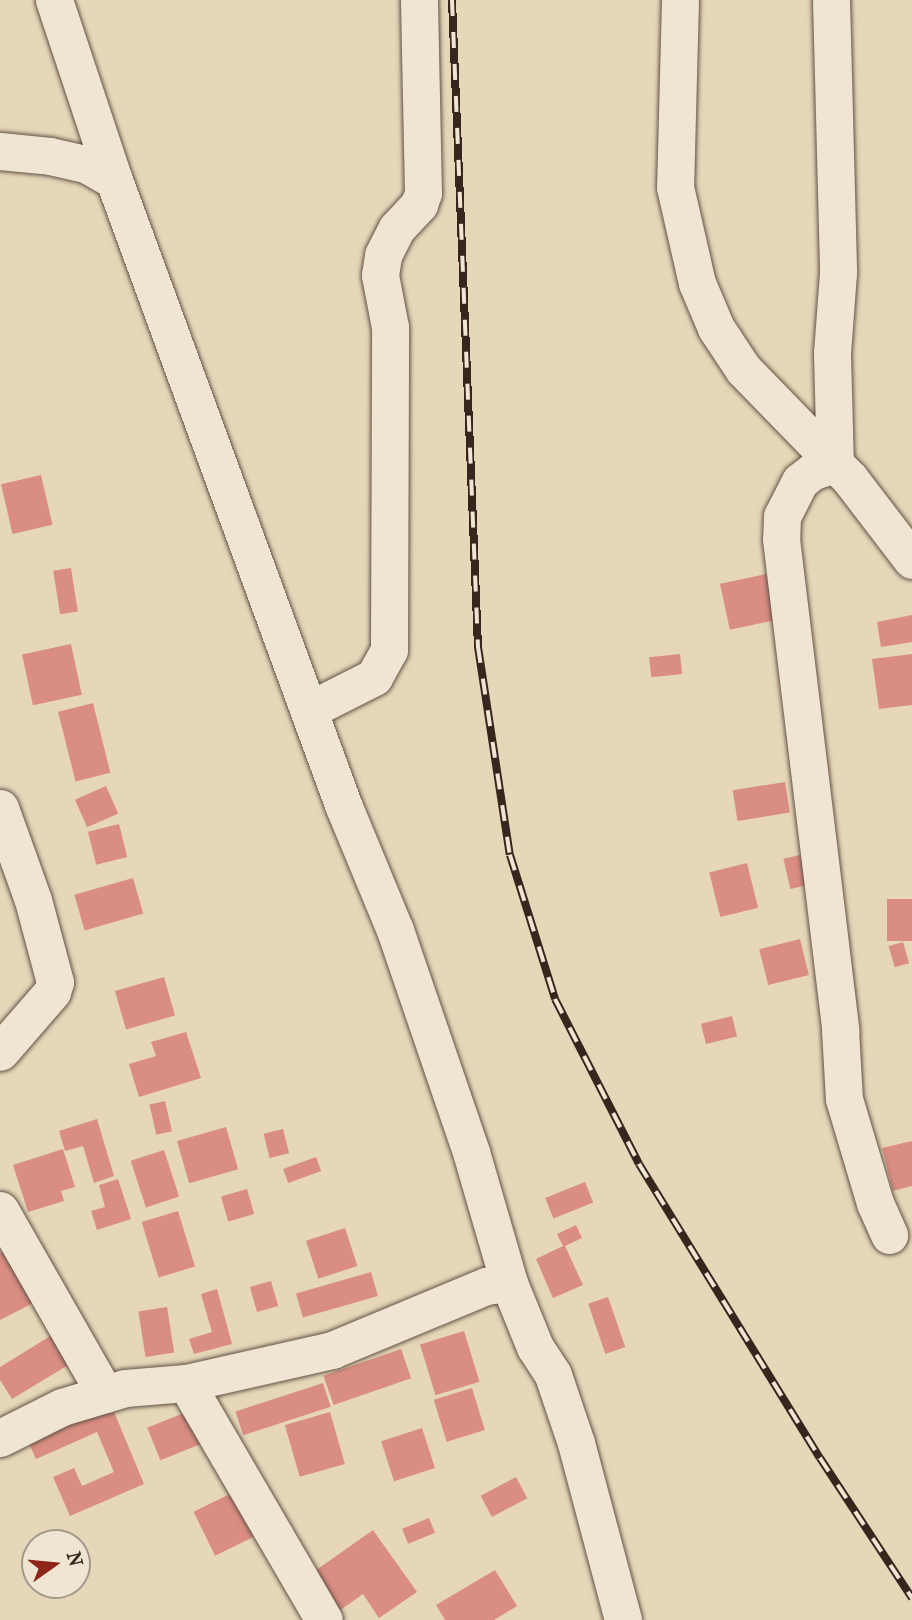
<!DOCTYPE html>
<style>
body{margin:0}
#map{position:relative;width:912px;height:1620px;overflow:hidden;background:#e6d7b9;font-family:"IM FELL French Canon",serif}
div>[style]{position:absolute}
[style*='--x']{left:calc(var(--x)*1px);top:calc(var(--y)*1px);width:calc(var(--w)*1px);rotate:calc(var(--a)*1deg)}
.building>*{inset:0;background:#da8d82;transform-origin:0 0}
.roads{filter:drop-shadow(0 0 2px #625245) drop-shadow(0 0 2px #625245)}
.minor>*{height:37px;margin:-18.5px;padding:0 18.5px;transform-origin:18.5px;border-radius:18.5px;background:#efe5d2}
.rail>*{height:8px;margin-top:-4px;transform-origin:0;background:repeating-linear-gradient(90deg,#efe5d2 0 16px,#36261e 0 32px);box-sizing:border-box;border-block:2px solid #36261e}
span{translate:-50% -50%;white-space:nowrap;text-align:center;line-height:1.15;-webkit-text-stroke:6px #efe5d2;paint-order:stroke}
.north{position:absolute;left:21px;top:1529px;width:70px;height:70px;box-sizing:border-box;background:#efe5d2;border:2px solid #a5998a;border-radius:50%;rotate:75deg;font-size:19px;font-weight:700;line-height:28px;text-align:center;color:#36261e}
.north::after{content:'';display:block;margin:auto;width:24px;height:32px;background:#8f2418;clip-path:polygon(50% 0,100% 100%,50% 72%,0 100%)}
</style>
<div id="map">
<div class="building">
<i style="left:41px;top:475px;width:51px;height:41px;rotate:77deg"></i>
<i style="left:71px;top:568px;width:44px;height:18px;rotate:81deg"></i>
<i style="left:766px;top:574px;width:47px;height:47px;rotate:78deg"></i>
<i style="clip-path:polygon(912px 615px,912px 642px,881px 647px,877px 622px)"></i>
<i style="left:71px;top:644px;width:52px;height:50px;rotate:78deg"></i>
<i style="left:680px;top:654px;width:20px;height:31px;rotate:84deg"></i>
<i style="clip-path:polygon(912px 654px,912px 705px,879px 709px,872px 659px)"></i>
<i style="left:93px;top:703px;width:72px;height:36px;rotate:76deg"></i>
<i style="left:785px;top:782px;width:31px;height:53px;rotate:81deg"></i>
<i style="left:106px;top:786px;width:30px;height:34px;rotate:66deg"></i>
<i style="left:119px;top:824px;width:34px;height:32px;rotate:76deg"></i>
<i style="left:800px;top:855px;width:31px;height:17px;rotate:77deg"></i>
<i style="left:747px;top:863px;width:46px;height:39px;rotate:76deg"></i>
<i style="left:133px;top:878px;width:37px;height:61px;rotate:74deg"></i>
<i style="left:912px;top:899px;width:42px;height:25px;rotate:90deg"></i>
<i style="left:800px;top:939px;width:37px;height:42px;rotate:76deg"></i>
<i style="left:903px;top:942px;width:22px;height:15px;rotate:74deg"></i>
<i style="left:164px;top:977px;width:40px;height:51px;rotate:74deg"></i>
<i style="left:732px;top:1016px;width:21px;height:32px;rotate:76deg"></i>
<i style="clip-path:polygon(186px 1032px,201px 1078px,139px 1097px,129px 1064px,156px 1056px,151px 1042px)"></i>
<i style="left:165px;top:1101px;width:31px;height:16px;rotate:77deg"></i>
<i style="clip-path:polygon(97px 1119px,114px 1176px,94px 1183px,83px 1146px,65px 1151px,59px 1131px)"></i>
<i style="left:226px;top:1127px;width:44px;height:51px;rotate:74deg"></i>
<i style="left:283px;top:1129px;width:25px;height:20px;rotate:76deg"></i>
<i style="clip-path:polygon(912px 1141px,912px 1186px,893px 1191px,882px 1148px)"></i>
<i style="clip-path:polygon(63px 1149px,75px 1187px,61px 1191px,64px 1201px,28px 1212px,13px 1165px)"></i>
<i style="left:164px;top:1150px;width:49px;height:35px;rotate:72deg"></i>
<i style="left:316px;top:1157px;width:15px;height:35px;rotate:70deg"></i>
<i style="clip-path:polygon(118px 1179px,131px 1219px,97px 1230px,91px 1211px,105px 1207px,99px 1185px)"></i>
<i style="left:585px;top:1182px;width:22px;height:43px;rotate:68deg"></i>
<i style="left:247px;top:1189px;width:26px;height:27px;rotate:74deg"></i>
<i style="left:178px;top:1211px;width:58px;height:38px;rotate:73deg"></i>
<i style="clip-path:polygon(576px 1225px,582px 1238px,565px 1246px,583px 1285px,553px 1298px,536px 1259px,563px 1246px,557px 1234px)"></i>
<i style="left:345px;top:1228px;width:40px;height:41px;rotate:72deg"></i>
<i style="clip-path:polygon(14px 1246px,41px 1299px,0 1320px,0 1253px)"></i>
<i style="left:371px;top:1272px;width:25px;height:78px;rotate:74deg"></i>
<i style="left:271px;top:1281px;width:26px;height:22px;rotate:74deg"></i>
<i style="clip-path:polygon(217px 1289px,232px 1344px,194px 1354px,189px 1339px,212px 1332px,201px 1294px)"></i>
<i style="left:608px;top:1297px;width:53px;height:21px;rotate:71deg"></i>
<i style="left:167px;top:1307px;width:46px;height:29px;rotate:81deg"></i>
<i style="left:464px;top:1331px;width:53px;height:46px;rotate:73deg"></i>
<i style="clip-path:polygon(52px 1335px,70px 1364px,12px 1399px,0 1380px,0 1367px)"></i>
<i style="left:401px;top:1349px;width:31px;height:82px;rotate:71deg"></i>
<i style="left:323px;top:1383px;width:25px;height:92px;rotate:72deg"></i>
<i style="left:472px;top:1388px;width:44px;height:40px;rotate:73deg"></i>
<i style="clip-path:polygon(110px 1402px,144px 1484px,70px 1516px,53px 1477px,74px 1468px,82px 1486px,114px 1472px,97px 1432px,36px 1459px,27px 1439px)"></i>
<i style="left:189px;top:1411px;width:35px;height:45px;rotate:68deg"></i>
<i style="left:330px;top:1412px;width:54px;height:47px;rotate:74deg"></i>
<i style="left:422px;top:1428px;width:42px;height:43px;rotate:72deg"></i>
<i style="left:516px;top:1477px;width:24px;height:40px;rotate:62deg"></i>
<i style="left:234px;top:1492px;width:49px;height:45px;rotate:64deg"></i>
<i style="left:429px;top:1518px;width:16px;height:29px;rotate:68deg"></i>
<i style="clip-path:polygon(373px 1530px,417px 1592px,379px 1618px,363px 1594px,339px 1611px,312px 1573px)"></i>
<i style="clip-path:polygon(495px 1570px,517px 1606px,494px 1620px,445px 1620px,436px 1605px)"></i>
</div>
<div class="roads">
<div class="minor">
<i style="--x:54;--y:0;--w:190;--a:71.6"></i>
<i style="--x:114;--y:180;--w:668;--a:69.86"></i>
<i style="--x:344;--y:807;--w:133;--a:67.5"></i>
<i style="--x:395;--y:930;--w:235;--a:71.1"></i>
<i style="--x:471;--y:1152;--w:136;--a:73.8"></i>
<i style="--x:509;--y:1283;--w:69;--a:67.9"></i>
<i style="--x:535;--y:1347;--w:33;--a:57"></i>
<i style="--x:553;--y:1375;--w:72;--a:71.3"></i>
<i style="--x:576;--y:1443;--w:183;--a:75.1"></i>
<i style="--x:680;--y:0;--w:187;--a:91.5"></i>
<i style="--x:675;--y:187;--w:98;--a:77.1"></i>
<i style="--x:697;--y:283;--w:49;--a:67.1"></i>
<i style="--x:716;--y:328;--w:49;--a:56.6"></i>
<i style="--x:743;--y:369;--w:153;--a:45.8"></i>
<i style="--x:850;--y:479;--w:102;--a:52.6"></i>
<i style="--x:831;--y:0;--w:273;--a:88.5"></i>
<i style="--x:838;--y:273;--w:80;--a:94.3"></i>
<i style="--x:832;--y:353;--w:111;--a:88.5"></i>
<i style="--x:835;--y:464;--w:23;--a:162"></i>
<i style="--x:813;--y:471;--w:16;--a:142"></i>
<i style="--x:800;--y:481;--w:39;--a:117"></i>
<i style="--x:782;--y:516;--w:23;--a:92"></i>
<i style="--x:781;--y:539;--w:495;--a:83.1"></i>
<i style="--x:840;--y:1030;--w:69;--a:86.7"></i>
<i style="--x:844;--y:1099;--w:109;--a:73.4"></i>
<i style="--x:875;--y:1203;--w:35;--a:66"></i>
<i style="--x:0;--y:151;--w:50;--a:5.7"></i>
<i style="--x:50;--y:156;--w:37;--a:13"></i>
<i style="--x:86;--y:164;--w:32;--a:30"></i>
<i style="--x:309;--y:710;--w:73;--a:-26.9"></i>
<i style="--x:374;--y:677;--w:31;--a:-61"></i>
<i style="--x:389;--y:650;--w:323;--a:-89.8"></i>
<i style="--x:390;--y:327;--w:53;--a:-100.9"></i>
<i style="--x:380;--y:275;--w:20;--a:-81"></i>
<i style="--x:383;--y:255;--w:30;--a:-63"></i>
<i style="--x:397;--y:228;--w:33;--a:-47"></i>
<i style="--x:419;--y:204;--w:12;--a:-70"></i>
<i style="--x:423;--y:193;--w:193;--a:-91.2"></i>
<i style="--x:0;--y:808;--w:98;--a:70.3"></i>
<i style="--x:33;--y:900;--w:85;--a:75"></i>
<i style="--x:55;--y:982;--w:10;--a:107"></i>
<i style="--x:52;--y:992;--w:79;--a:130.9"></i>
<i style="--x:0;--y:1210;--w:212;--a:60.3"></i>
<i style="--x:186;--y:1383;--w:274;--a:59.8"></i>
<i style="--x:0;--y:1438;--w:69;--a:-26.6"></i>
<i style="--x:62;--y:1407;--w:66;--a:-16.8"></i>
<i style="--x:125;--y:1388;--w:61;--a:-4.7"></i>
<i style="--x:186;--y:1383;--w:150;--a:-12.7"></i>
<i style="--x:332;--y:1350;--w:167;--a:-22.6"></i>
<i style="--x:486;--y:1286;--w:23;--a:-7"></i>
</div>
</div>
<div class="rail">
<i style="--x:452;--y:0;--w:648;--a:87.7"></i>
<i style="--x:478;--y:647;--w:210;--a:81.3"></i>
<i style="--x:510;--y:855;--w:151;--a:72.6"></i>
<i style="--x:555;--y:999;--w:185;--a:63"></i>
<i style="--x:639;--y:1164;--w:345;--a:58.4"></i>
<i style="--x:820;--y:1458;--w:168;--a:56.7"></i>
</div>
<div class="north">N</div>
</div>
